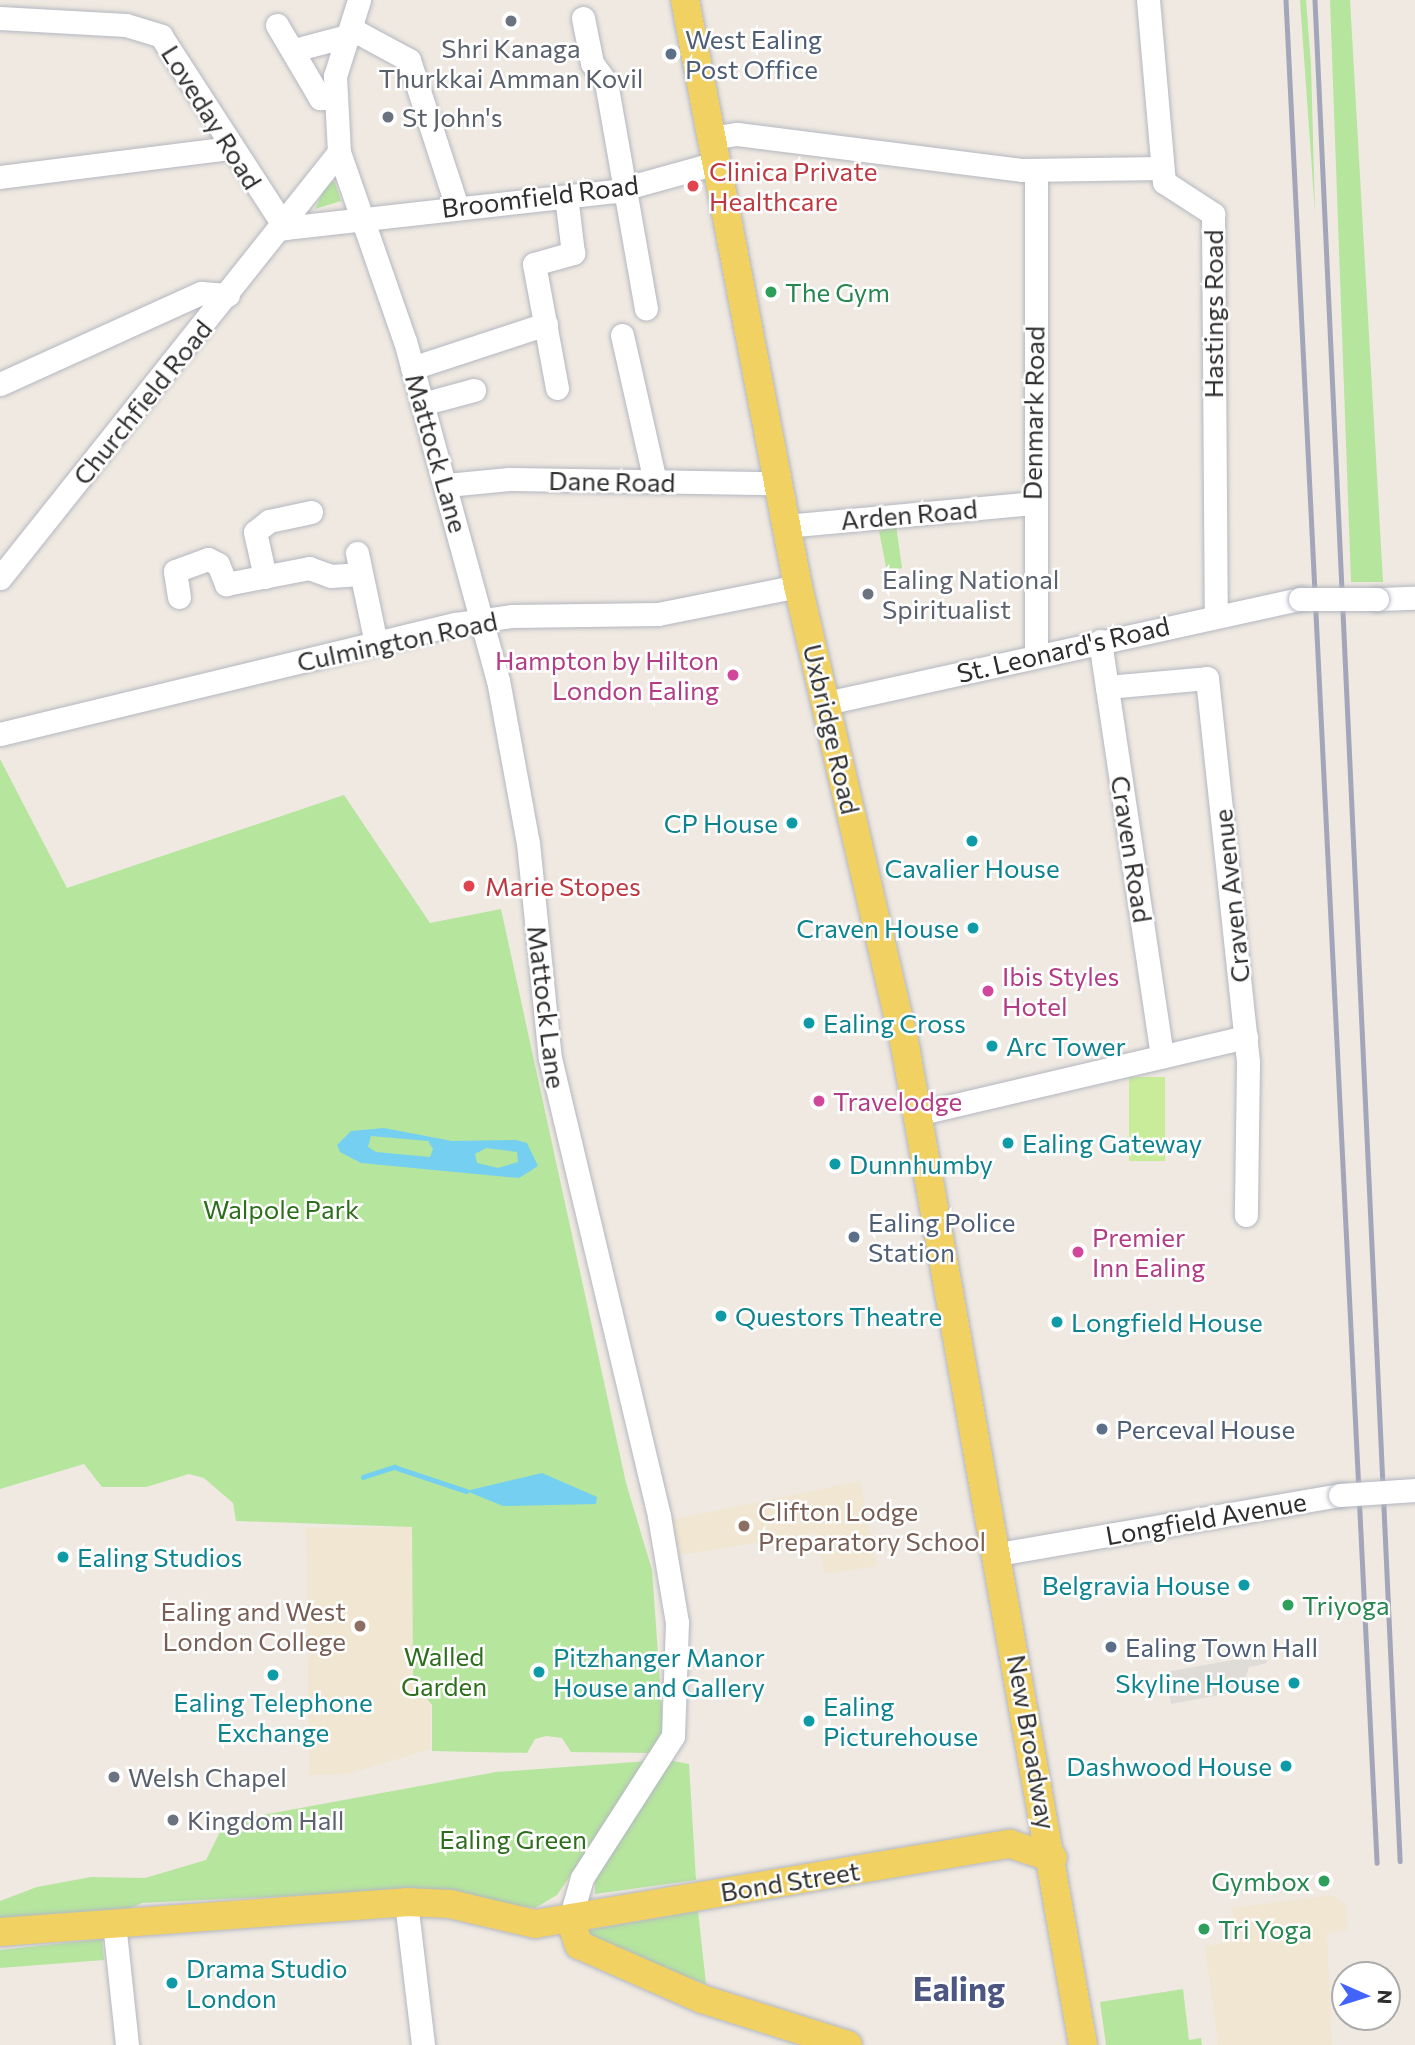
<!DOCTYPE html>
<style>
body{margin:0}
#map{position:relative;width:1415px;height:2045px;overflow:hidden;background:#efe9e1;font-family:Commissioner,sans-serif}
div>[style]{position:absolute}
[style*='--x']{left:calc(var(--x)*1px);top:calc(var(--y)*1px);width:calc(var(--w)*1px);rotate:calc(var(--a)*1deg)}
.education>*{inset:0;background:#f0e6d1}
.green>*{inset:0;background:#b6e59e}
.pitch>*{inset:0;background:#c9ec9a;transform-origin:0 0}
.plaza>*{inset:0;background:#dfdcd8}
.water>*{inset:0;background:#75cff0}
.stream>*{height:4.5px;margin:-2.25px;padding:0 2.25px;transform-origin:2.25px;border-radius:2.25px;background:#75cff0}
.roads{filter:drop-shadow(0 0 2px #b4b7c1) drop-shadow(0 0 2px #b4b7c1)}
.minor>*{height:23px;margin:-11.5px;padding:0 11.5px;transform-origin:11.5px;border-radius:11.5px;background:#fff}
.major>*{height:28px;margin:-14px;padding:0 14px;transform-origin:14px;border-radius:14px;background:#f2d163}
.rail>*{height:4.5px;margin:-2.25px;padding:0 2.25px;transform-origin:2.25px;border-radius:2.25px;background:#a3a6b8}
.bridges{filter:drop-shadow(0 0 2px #b4b7c1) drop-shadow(0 0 2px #b4b7c1)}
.minor-bridge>*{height:23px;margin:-11.5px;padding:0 11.5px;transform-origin:11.5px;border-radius:11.5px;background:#fff}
.dots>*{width:19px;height:19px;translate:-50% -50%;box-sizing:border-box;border:4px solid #fff;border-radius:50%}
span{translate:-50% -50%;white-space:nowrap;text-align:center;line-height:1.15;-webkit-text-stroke:5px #fff;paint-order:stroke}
.service-label{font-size:26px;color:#4e5e75}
.left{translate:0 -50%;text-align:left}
.worship-label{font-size:26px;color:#5b616d}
.street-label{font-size:26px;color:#2e2e2e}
.health-label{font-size:26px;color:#be3a42}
.leisure-label{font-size:26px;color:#27864d}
.right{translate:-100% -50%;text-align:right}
.hotel-label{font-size:26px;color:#b23c85}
.culture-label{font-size:26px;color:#0d838f}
.park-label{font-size:26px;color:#2c6e1b}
.education-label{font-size:26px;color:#785e54}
.district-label{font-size:33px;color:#4d5680;font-weight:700}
.north{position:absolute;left:1331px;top:1961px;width:70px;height:70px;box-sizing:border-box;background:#fff;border:2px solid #ababab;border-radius:50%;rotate:93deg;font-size:19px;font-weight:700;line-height:28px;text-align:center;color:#2e2e2e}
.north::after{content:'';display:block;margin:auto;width:24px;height:32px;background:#4264fb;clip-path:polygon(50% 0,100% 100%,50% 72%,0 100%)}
</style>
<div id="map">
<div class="education">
<i style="clip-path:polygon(860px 1481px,877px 1566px,825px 1574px,817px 1533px,679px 1555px,671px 1520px)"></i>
<i style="clip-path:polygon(412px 1527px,412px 1683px,431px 1706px,431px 1749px,347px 1774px,309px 1775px,306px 1528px)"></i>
<i style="clip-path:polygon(1333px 1895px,1346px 1905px,1348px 1930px,1327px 1933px,1332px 2045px,1218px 2045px,1205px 1946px,1236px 1941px,1232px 1908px)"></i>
</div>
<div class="green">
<i style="clip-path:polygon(1300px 0,1306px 0,1311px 65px,1315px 213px)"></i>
<i style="clip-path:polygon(1330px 0,1350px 0,1383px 582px,1351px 582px)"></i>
<i style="clip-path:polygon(328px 181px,335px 182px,341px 201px,315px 209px)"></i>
<i style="clip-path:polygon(896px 525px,902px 568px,887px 572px,878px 526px)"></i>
<i style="clip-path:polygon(0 759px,67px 888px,344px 795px,430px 923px,501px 909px,626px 1483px,652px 1570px,664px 1738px,653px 1753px,571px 1752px,562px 1738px,546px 1736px,535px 1739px,527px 1753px,432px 1751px,432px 1705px,413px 1682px,412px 1527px,236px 1521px,233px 1503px,204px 1478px,189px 1474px,146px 1487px,102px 1487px,84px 1464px,0 1489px)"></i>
<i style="clip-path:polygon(668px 1760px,689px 1764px,696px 1880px,595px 1894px,595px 1875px)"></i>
<i style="clip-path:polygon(649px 1761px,557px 1895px,535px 1908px,417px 1890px,142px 1903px,101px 1922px,0 1924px,0 1901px,37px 1887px,91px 1877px,145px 1878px,206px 1860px,220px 1832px,246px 1818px,496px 1772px)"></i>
<i style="clip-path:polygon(698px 1911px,706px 1984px,586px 1939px,588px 1930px)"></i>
<i style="clip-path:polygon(102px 1939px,104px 1960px,0 1968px,0 1950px)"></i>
<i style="clip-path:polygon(1183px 1989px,1189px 2040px,1201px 2038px,1202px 2045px,1106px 2045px,1100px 2002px)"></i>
</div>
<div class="pitch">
<i style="left:1129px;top:1077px;width:36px;height:84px"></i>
</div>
<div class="plaza">
<i style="clip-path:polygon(1266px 1654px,1267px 1663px,1249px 1667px,1241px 1691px,1171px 1704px,1166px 1672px)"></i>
</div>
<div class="water">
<i style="clip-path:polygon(evenodd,384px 1128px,452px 1141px,516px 1140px,527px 1143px,538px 1166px,519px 1178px,361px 1163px,340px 1152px,337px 1145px,351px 1131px,384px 1128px,371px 1136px,428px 1141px,433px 1149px,430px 1157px,376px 1152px,368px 1147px,371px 1136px,384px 1128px,486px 1148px,517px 1152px,518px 1162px,498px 1168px,477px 1163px,475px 1154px,486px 1148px)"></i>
<i style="clip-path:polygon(542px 1473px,597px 1497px,596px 1504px,503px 1506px,466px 1491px)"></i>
</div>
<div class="stream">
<i style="--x:363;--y:1477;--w:33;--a:-18"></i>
<i style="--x:394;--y:1467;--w:76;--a:18.4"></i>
</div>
<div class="roads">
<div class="minor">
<i style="--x:359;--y:0;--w:80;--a:107.5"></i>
<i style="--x:335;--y:76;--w:76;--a:87"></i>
<i style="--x:339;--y:152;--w:200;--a:70.8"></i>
<i style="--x:405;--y:341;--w:352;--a:74.7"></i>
<i style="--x:498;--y:680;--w:166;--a:79.6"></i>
<i style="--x:528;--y:843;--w:216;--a:84.2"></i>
<i style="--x:550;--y:1058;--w:471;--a:76.6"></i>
<i style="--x:659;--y:1516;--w:108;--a:80.4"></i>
<i style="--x:677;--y:1622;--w:114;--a:92"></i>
<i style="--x:673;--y:1736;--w:169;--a:122.7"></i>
<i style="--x:582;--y:1878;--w:43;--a:106.3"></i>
<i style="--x:1148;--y:0;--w:183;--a:85"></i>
<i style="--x:1164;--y:182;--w:59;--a:33.1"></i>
<i style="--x:1213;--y:214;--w:401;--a:89.6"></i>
<i style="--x:0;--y:18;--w:126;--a:3.2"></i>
<i style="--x:126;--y:25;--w:37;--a:17"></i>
<i style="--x:161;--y:36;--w:229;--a:57.1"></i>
<i style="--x:583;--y:18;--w:46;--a:78.7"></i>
<i style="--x:592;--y:63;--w:24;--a:54"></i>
<i style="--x:606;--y:82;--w:230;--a:80"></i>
<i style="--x:277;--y:25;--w:85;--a:59.5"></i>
<i style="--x:320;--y:98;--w:14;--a:0"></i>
<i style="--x:294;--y:50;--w:67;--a:-14.7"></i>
<i style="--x:359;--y:33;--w:57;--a:28.4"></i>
<i style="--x:409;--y:60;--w:155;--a:71.9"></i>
<i style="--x:711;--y:138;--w:26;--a:-9"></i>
<i style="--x:737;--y:134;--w:288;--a:7.2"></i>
<i style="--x:1023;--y:170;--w:139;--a:-0.8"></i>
<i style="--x:0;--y:177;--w:233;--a:-7.2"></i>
<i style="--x:285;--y:228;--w:332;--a:-6.4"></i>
<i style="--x:615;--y:191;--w:105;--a:-15.5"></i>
<i style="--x:622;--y:335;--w:150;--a:77.3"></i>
<i style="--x:412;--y:368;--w:141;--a:-18.2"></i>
<i style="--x:0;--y:384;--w:221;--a:-24.4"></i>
<i style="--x:201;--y:293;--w:27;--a:4"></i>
<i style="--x:557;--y:388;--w:126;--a:-100.5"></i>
<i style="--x:534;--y:264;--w:41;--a:-15.8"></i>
<i style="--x:573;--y:253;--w:57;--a:-97"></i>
<i style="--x:422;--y:404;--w:54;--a:-15.1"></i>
<i style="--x:447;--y:485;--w:62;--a:-5.5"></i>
<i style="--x:509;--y:479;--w:269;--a:0.9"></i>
<i style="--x:786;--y:526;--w:247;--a:-5.3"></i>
<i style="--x:357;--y:553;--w:92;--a:78.1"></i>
<i style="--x:265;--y:577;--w:46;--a:-102.5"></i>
<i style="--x:255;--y:532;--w:18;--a:-38"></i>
<i style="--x:269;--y:521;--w:43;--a:-12.1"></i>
<i style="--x:0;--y:578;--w:544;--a:-51.49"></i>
<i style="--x:179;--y:597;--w:26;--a:-99"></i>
<i style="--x:175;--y:571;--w:35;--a:-20"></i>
<i style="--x:208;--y:559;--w:11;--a:27"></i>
<i style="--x:218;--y:564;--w:22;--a:68"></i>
<i style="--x:226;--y:584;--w:85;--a:-10.9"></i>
<i style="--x:309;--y:568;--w:23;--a:20"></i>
<i style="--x:331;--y:576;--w:29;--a:-4"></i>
<i style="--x:1377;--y:599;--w:38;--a:-2"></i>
<i style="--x:1100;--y:641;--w:420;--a:81.5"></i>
<i style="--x:1036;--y:655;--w:485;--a:-90"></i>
<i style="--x:1107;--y:687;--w:100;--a:-5.1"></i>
<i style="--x:1207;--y:678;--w:387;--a:83.9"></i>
<i style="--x:1248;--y:1063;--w:152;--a:90.8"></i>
<i style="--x:826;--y:703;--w:485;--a:-12.4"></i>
<i style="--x:0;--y:734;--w:469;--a:-13.6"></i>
<i style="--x:456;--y:624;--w:57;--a:-8.1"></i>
<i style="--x:512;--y:616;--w:146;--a:-0.8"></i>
<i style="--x:658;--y:614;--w:143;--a:-11.3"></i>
<i style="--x:917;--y:1114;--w:338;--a:-13.2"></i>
<i style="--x:998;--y:1554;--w:347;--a:-9.8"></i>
<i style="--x:406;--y:1902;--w:144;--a:83.2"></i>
<i style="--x:114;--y:1923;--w:123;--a:83.9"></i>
</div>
<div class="major">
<i style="--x:685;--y:0;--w:597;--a:79.09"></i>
<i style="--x:798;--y:586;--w:477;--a:76.9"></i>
<i style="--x:906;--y:1051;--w:1010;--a:79.9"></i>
<i style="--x:570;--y:1919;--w:28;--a:71"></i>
<i style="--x:579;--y:1945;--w:134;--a:23.7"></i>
<i style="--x:702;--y:1999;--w:153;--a:17.5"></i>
<i style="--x:0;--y:1932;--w:407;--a:-4.2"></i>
<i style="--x:406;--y:1902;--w:44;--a:2.6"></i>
<i style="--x:450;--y:1904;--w:87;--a:13.2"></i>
<i style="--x:535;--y:1924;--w:482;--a:-9.6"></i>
<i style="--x:1010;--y:1844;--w:45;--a:18"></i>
</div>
</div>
<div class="rail">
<i style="--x:1286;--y:0;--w:1865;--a:87.2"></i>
<i style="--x:1315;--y:0;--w:1863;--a:87.38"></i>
</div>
<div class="bridges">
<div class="minor-bridge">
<i style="--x:1300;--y:599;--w:77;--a:0"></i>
<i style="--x:1340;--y:1495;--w:75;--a:-3.8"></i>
</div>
</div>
<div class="dots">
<i style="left:511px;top:21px;background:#6b7280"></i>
<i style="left:671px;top:54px;background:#5c6f8a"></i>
<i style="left:388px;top:117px;background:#6b7280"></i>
<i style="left:693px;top:186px;background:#e0444e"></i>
<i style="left:771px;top:292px;background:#2e9e5b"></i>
<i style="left:868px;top:594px;background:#6b7280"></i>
<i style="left:733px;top:675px;background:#d1479c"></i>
<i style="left:792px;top:823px;background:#0f9aa8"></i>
<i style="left:972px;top:841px;background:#0f9aa8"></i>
<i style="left:469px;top:886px;background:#e0444e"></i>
<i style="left:973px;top:928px;background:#0f9aa8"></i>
<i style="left:988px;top:991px;background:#d1479c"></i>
<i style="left:809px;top:1023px;background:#0f9aa8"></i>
<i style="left:992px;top:1046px;background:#0f9aa8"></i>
<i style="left:819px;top:1101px;background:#d1479c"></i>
<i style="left:1008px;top:1143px;background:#0f9aa8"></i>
<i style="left:835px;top:1164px;background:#0f9aa8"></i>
<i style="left:854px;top:1237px;background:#5c6f8a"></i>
<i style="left:1078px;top:1252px;background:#d1479c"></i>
<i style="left:721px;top:1316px;background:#0f9aa8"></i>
<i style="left:1057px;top:1322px;background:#0f9aa8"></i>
<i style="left:1102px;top:1429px;background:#5c6f8a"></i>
<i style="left:744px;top:1526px;background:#8d6e63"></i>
<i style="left:63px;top:1557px;background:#0f9aa8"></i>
<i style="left:1244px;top:1585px;background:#0f9aa8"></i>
<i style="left:1288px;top:1605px;background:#2e9e5b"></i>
<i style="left:360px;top:1626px;background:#8d6e63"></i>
<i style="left:1111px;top:1647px;background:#5c6f8a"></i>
<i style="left:539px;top:1672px;background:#0f9aa8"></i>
<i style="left:273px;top:1675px;background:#0f9aa8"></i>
<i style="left:1294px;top:1683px;background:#0f9aa8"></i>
<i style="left:809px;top:1721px;background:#0f9aa8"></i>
<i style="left:1286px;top:1766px;background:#0f9aa8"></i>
<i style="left:114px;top:1777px;background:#6b7280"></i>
<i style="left:173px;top:1820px;background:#6b7280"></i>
<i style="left:1324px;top:1881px;background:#2e9e5b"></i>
<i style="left:1204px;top:1929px;background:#2e9e5b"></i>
<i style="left:172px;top:1983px;background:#0f9aa8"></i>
</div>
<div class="service-label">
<span class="left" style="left:685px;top:54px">West Ealing<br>Post Office</span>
<span class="left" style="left:868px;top:1237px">Ealing Police<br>Station</span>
<span class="left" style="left:1116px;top:1429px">Perceval House</span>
<span class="left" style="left:1125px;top:1647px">Ealing Town Hall</span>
</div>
<div class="worship-label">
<span style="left:511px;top:63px">Shri Kanaga<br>Thurkkai Amman Kovil</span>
<span class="left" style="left:402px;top:117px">St John's</span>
<span class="left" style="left:882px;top:594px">Ealing National<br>Spiritualist</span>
<span class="left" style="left:128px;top:1777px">Welsh Chapel</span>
<span class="left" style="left:187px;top:1820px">Kingdom Hall</span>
</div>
<div class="street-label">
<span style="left:212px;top:117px;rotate:58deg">Loveday Road</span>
<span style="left:540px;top:196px;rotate:-7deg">Broomfield Road</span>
<span style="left:1213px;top:314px;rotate:-90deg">Hastings Road</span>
<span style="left:142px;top:402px;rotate:-51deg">Churchfield Road</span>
<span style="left:1033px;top:413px;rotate:-89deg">Denmark Road</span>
<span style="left:437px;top:453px;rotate:74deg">Mattock Lane</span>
<span style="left:612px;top:481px;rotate:1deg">Dane Road</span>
<span style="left:909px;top:514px;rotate:-5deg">Arden Road</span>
<span style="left:397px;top:641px;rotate:-12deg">Culmington Road</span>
<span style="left:1063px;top:649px;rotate:-13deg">St. Leonard's Road</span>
<span style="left:832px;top:729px;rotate:77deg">Uxbridge Road</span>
<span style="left:1132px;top:849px;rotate:81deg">Craven Road</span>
<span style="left:1231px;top:896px;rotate:-96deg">Craven Avenue</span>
<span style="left:547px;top:1007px;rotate:83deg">Mattock Lane</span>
<span style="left:1206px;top:1518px;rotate:-10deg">Longfield Avenue</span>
<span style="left:1032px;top:1742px;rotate:80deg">New Broadway</span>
<span style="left:790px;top:1881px;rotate:-9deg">Bond Street</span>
</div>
<div class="health-label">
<span class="left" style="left:709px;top:186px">Clinica Private<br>Healthcare</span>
<span class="left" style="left:485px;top:886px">Marie Stopes</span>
</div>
<div class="leisure-label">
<span class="left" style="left:785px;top:292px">The Gym</span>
<span class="left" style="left:1302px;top:1605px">Triyoga</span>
<span class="right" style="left:1310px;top:1881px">Gymbox</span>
<span class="left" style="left:1218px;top:1929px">Tri Yoga</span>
</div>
<div class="hotel-label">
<span class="right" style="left:719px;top:675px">Hampton by Hilton<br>London Ealing</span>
<span class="left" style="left:1002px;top:991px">Ibis Styles<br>Hotel</span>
<span class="left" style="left:833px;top:1101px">Travelodge</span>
<span class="left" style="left:1092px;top:1252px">Premier<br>Inn Ealing</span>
</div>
<div class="culture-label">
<span class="right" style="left:778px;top:823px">CP House</span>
<span style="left:972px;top:868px">Cavalier House</span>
<span class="right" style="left:959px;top:928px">Craven House</span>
<span class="left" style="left:823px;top:1023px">Ealing Cross</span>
<span class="left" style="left:1006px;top:1046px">Arc Tower</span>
<span class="left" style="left:1022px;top:1143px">Ealing Gateway</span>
<span class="left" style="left:849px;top:1164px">Dunnhumby</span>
<span class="left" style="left:735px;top:1316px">Questors Theatre</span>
<span class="left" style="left:1071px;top:1322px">Longfield House</span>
<span class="left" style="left:77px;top:1557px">Ealing Studios</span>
<span class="right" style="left:1230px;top:1585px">Belgravia House</span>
<span class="left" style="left:553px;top:1672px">Pitzhanger Manor<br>House and Gallery</span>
<span class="right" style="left:1280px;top:1683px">Skyline House</span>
<span style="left:273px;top:1717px">Ealing Telephone<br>Exchange</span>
<span class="left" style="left:823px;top:1721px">Ealing<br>Picturehouse</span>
<span class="right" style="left:1272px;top:1766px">Dashwood House</span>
<span class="left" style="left:186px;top:1983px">Drama Studio<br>London</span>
</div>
<div class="park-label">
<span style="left:281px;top:1209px">Walpole Park</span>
<span style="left:444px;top:1671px">Walled<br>Garden</span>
<span style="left:513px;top:1839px">Ealing Green</span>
</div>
<div class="education-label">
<span class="left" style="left:758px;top:1526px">Clifton Lodge<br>Preparatory School</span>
<span class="right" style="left:346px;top:1626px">Ealing and West<br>London College</span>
</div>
<div class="district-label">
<span style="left:959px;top:1988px">Ealing</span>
</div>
<div class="north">N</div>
</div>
